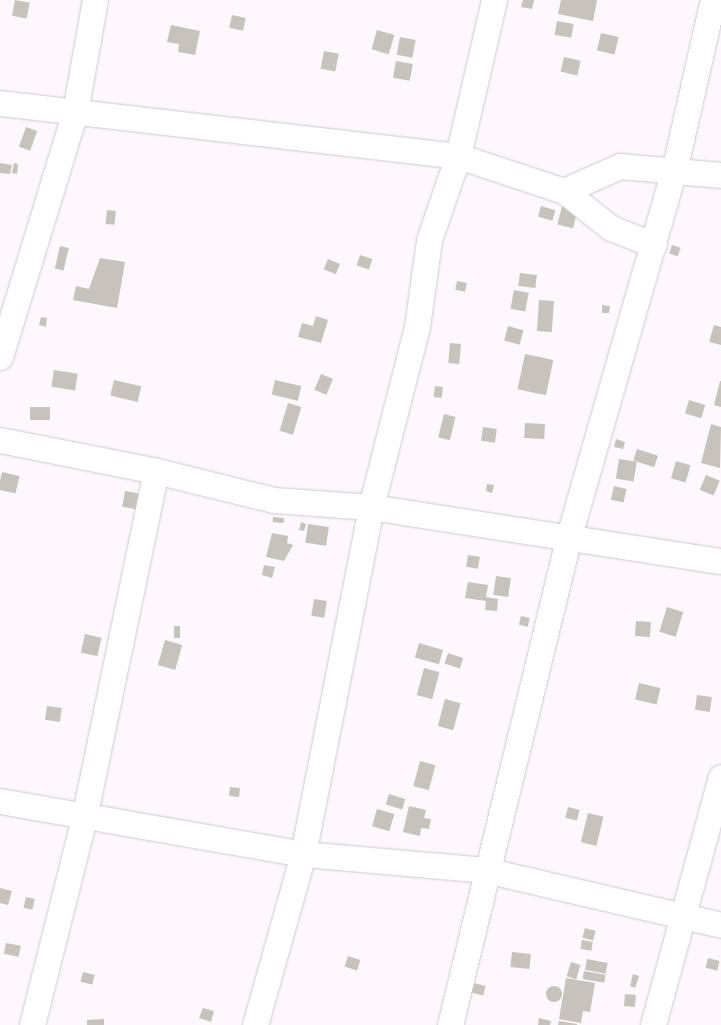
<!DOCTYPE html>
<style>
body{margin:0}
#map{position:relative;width:721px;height:1025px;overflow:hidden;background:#fef7fe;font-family:Montserrat,sans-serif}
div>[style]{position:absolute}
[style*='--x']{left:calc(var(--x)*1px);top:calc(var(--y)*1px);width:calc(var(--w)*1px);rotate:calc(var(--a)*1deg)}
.building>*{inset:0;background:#c8c2bc;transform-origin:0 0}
.round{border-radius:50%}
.roads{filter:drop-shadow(0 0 1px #cfc8cf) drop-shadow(0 0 1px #cfc8cf)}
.street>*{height:25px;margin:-12.5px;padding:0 12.5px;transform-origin:12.5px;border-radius:12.5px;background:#fff}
span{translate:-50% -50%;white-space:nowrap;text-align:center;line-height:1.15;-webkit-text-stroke:4px #fff;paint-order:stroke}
</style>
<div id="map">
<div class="building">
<i style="left:15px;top:0;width:15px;height:16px;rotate:11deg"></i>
<i style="clip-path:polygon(523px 0,534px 0,532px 9px,521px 7px)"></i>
<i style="clip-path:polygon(561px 0,597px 0,593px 21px,558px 14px)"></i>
<i style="left:232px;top:15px;width:14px;height:13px;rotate:12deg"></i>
<i style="left:557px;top:21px;width:17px;height:14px;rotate:10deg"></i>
<i style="clip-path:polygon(171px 25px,200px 31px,195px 55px,178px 52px,179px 44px,167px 42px)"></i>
<i style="left:377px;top:30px;width:18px;height:20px;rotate:16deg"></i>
<i style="left:601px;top:33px;width:18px;height:18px;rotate:13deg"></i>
<i style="left:400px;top:37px;width:16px;height:18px;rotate:11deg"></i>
<i style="left:324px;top:51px;width:15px;height:18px;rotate:11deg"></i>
<i style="left:564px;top:57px;width:17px;height:15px;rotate:13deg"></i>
<i style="left:396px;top:61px;width:17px;height:17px;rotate:10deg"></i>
<i style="left:26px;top:127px;width:12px;height:21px;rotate:20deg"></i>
<i style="clip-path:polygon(0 163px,12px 165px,10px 174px,0 173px)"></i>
<i style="clip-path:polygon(14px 163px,18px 164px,17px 174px,12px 173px)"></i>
<i style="left:541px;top:206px;width:15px;height:11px;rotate:16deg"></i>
<i style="left:562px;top:206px;width:16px;height:19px;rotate:14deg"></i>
<i style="left:107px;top:210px;width:9px;height:14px;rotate:6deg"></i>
<i style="left:672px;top:245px;width:9px;height:9px;rotate:18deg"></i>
<i style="left:60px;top:246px;width:9px;height:23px;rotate:13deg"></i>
<i style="left:360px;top:255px;width:13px;height:11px;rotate:18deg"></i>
<i style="clip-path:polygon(100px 258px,125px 262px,117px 308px,73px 300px,76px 286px,89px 289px)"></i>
<i style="left:328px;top:259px;width:13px;height:11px;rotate:23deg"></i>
<i style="left:520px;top:273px;width:17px;height:13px;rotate:7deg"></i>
<i style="left:457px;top:281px;width:10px;height:9px;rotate:11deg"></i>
<i style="left:514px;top:290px;width:15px;height:19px;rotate:11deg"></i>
<i style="left:539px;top:300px;width:15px;height:31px;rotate:4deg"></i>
<i style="clip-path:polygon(602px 305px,610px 306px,609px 313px,602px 313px)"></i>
<i style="clip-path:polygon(316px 316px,328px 320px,321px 343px,298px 337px,302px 323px,313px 326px)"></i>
<i style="clip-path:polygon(41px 317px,47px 318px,46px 327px,39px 325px)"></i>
<i style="clip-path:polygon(714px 325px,721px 327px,721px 345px,709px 342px)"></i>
<i style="left:508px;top:326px;width:16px;height:15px;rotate:15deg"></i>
<i style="left:450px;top:343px;width:11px;height:20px;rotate:5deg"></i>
<i style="left:525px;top:354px;width:29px;height:36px;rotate:12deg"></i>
<i style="left:54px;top:370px;width:24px;height:17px;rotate:9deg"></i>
<i style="left:321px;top:374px;width:13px;height:17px;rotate:23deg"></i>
<i style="left:114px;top:380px;width:28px;height:16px;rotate:13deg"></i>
<i style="left:275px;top:380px;width:27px;height:15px;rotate:13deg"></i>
<i style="clip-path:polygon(720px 381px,721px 381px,721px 407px,714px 405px)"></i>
<i style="left:435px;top:386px;width:8px;height:11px;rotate:7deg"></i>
<i style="left:689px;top:400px;width:17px;height:14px;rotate:17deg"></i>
<i style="left:288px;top:403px;width:14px;height:29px;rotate:17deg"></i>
<i style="left:30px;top:407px;width:20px;height:13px"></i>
<i style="left:444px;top:414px;width:12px;height:24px;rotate:14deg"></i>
<i style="left:525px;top:423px;width:20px;height:15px;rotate:3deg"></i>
<i style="clip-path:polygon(711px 424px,721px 427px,720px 468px,701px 463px)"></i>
<i style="left:483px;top:427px;width:14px;height:14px;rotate:8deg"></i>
<i style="clip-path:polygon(616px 439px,625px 442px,623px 449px,614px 447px)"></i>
<i style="left:637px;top:449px;width:22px;height:12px;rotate:18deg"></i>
<i style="left:619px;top:459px;width:18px;height:20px;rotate:9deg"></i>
<i style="left:676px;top:461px;width:15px;height:18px;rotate:16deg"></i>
<i style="left:2px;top:472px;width:18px;height:18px;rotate:13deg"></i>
<i style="left:706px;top:475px;width:15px;height:16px;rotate:23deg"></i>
<i style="clip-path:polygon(487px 484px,494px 485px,492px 493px,486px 491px)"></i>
<i style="left:614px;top:486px;width:13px;height:14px;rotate:13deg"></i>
<i style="left:125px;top:491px;width:17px;height:16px;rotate:10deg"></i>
<i style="left:273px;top:517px;width:11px;height:5px;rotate:5deg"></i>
<i style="clip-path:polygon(301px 522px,306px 524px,304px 531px,299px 530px)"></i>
<i style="left:308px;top:524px;width:21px;height:19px;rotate:8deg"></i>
<i style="clip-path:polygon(272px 533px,288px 536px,287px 543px,293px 545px,284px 561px,266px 557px)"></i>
<i style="left:468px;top:555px;width:12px;height:12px;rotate:9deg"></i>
<i style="clip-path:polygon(264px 565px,275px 567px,272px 578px,262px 575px)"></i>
<i style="left:496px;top:576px;width:15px;height:19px;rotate:8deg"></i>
<i style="clip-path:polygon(468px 582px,488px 585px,486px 597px,498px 599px,497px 611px,485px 610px,486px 601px,465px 598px)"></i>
<i style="left:314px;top:599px;width:13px;height:17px;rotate:9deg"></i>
<i style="left:667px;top:607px;width:17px;height:26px;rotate:17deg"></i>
<i style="left:521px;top:616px;width:9px;height:9px;rotate:13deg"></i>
<i style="left:636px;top:621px;width:15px;height:15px;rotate:4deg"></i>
<i style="left:174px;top:626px;width:6px;height:12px"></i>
<i style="left:85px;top:634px;width:17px;height:19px;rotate:13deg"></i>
<i style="left:165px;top:640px;width:18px;height:26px;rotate:16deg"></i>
<i style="left:419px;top:643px;width:25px;height:15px;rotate:16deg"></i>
<i style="left:448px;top:653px;width:16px;height:11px;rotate:18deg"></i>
<i style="left:424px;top:668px;width:16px;height:28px;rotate:15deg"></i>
<i style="left:639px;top:683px;width:22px;height:17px;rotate:13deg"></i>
<i style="left:697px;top:695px;width:15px;height:15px;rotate:8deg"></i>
<i style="left:445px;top:699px;width:16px;height:28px;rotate:15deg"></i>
<i style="left:47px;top:706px;width:15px;height:14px;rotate:8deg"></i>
<i style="left:420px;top:761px;width:16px;height:26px;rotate:15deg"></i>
<i style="left:230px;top:787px;width:10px;height:9px;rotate:6deg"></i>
<i style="left:389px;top:794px;width:17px;height:11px;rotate:17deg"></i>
<i style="clip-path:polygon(409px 806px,426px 810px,424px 818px,431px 819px,429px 829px,421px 828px,420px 836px,403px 832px)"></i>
<i style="left:568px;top:807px;width:12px;height:11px;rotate:14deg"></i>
<i style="left:377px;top:809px;width:18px;height:18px;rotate:16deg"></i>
<i style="left:588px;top:813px;width:16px;height:30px;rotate:14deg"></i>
<i style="clip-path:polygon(0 888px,12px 891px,8px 905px,0 903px)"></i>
<i style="left:26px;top:897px;width:9px;height:11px;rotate:13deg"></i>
<i style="left:585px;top:928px;width:11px;height:10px;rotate:15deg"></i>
<i style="left:582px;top:940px;width:11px;height:9px;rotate:10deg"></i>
<i style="left:6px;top:943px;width:15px;height:11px;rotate:11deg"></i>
<i style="left:512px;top:952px;width:19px;height:15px;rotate:6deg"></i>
<i style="left:348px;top:956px;width:13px;height:11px;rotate:18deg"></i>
<i style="left:708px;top:958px;width:12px;height:10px;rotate:14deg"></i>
<i style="left:587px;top:959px;width:21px;height:11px;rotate:11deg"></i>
<i style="left:571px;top:962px;width:10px;height:15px;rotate:17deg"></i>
<i style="left:584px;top:971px;width:22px;height:8px;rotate:10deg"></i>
<i style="left:83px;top:972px;width:12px;height:10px;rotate:14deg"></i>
<i style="clip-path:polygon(633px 974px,639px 976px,635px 988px,630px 986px)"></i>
<i style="clip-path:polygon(566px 978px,595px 983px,590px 1012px,583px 1011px,581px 1023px,559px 1019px)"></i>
<i style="left:474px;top:983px;width:12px;height:10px;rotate:14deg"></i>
<i class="round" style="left:546px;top:986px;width:16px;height:16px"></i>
<i style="left:625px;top:994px;width:11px;height:12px;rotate:5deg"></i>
<i style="clip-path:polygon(203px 1008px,214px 1011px,211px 1022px,199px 1018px)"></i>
<i style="clip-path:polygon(539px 1018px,551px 1021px,550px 1025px,538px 1025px)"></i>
<i style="clip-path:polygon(104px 1019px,104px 1025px,87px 1025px,87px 1020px)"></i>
<i style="clip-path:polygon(559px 1021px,577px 1024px,577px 1025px,558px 1025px)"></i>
</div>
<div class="roads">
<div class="street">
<i style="--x:0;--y:103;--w:461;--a:6.6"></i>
<i style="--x:458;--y:156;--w:112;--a:18.3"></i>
<i style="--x:564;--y:191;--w:61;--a:-24.1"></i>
<i style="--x:620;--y:166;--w:101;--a:5.1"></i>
<i style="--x:564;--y:191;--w:60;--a:38.2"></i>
<i style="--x:611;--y:228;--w:46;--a:21.6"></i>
<i style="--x:0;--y:357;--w:256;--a:-73"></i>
<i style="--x:75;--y:112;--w:114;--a:-79.9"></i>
<i style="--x:0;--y:440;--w:159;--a:11.2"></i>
<i style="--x:156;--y:471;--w:122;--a:13.8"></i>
<i style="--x:274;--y:500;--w:97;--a:4.1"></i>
<i style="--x:371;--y:507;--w:354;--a:8.8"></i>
<i style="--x:0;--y:801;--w:308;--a:9.9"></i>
<i style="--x:303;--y:854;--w:183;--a:5"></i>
<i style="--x:485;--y:870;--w:242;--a:13.1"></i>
<i style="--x:32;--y:1025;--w:213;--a:-75.9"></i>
<i style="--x:84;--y:818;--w:354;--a:-78.3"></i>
<i style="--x:255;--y:1025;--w:178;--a:-74.3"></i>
<i style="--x:303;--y:854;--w:354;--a:-78.9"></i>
<i style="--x:371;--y:507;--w:186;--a:-75.7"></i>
<i style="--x:417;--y:327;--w:88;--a:-82.1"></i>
<i style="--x:429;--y:240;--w:89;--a:-71"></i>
<i style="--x:458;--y:156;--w:160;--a:-77"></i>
<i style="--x:450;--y:1025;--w:503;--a:-76.32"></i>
<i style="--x:569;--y:536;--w:380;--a:-74"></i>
<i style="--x:674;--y:171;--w:175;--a:-77.2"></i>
<i style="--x:653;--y:1025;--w:257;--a:-74.7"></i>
</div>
</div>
</div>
